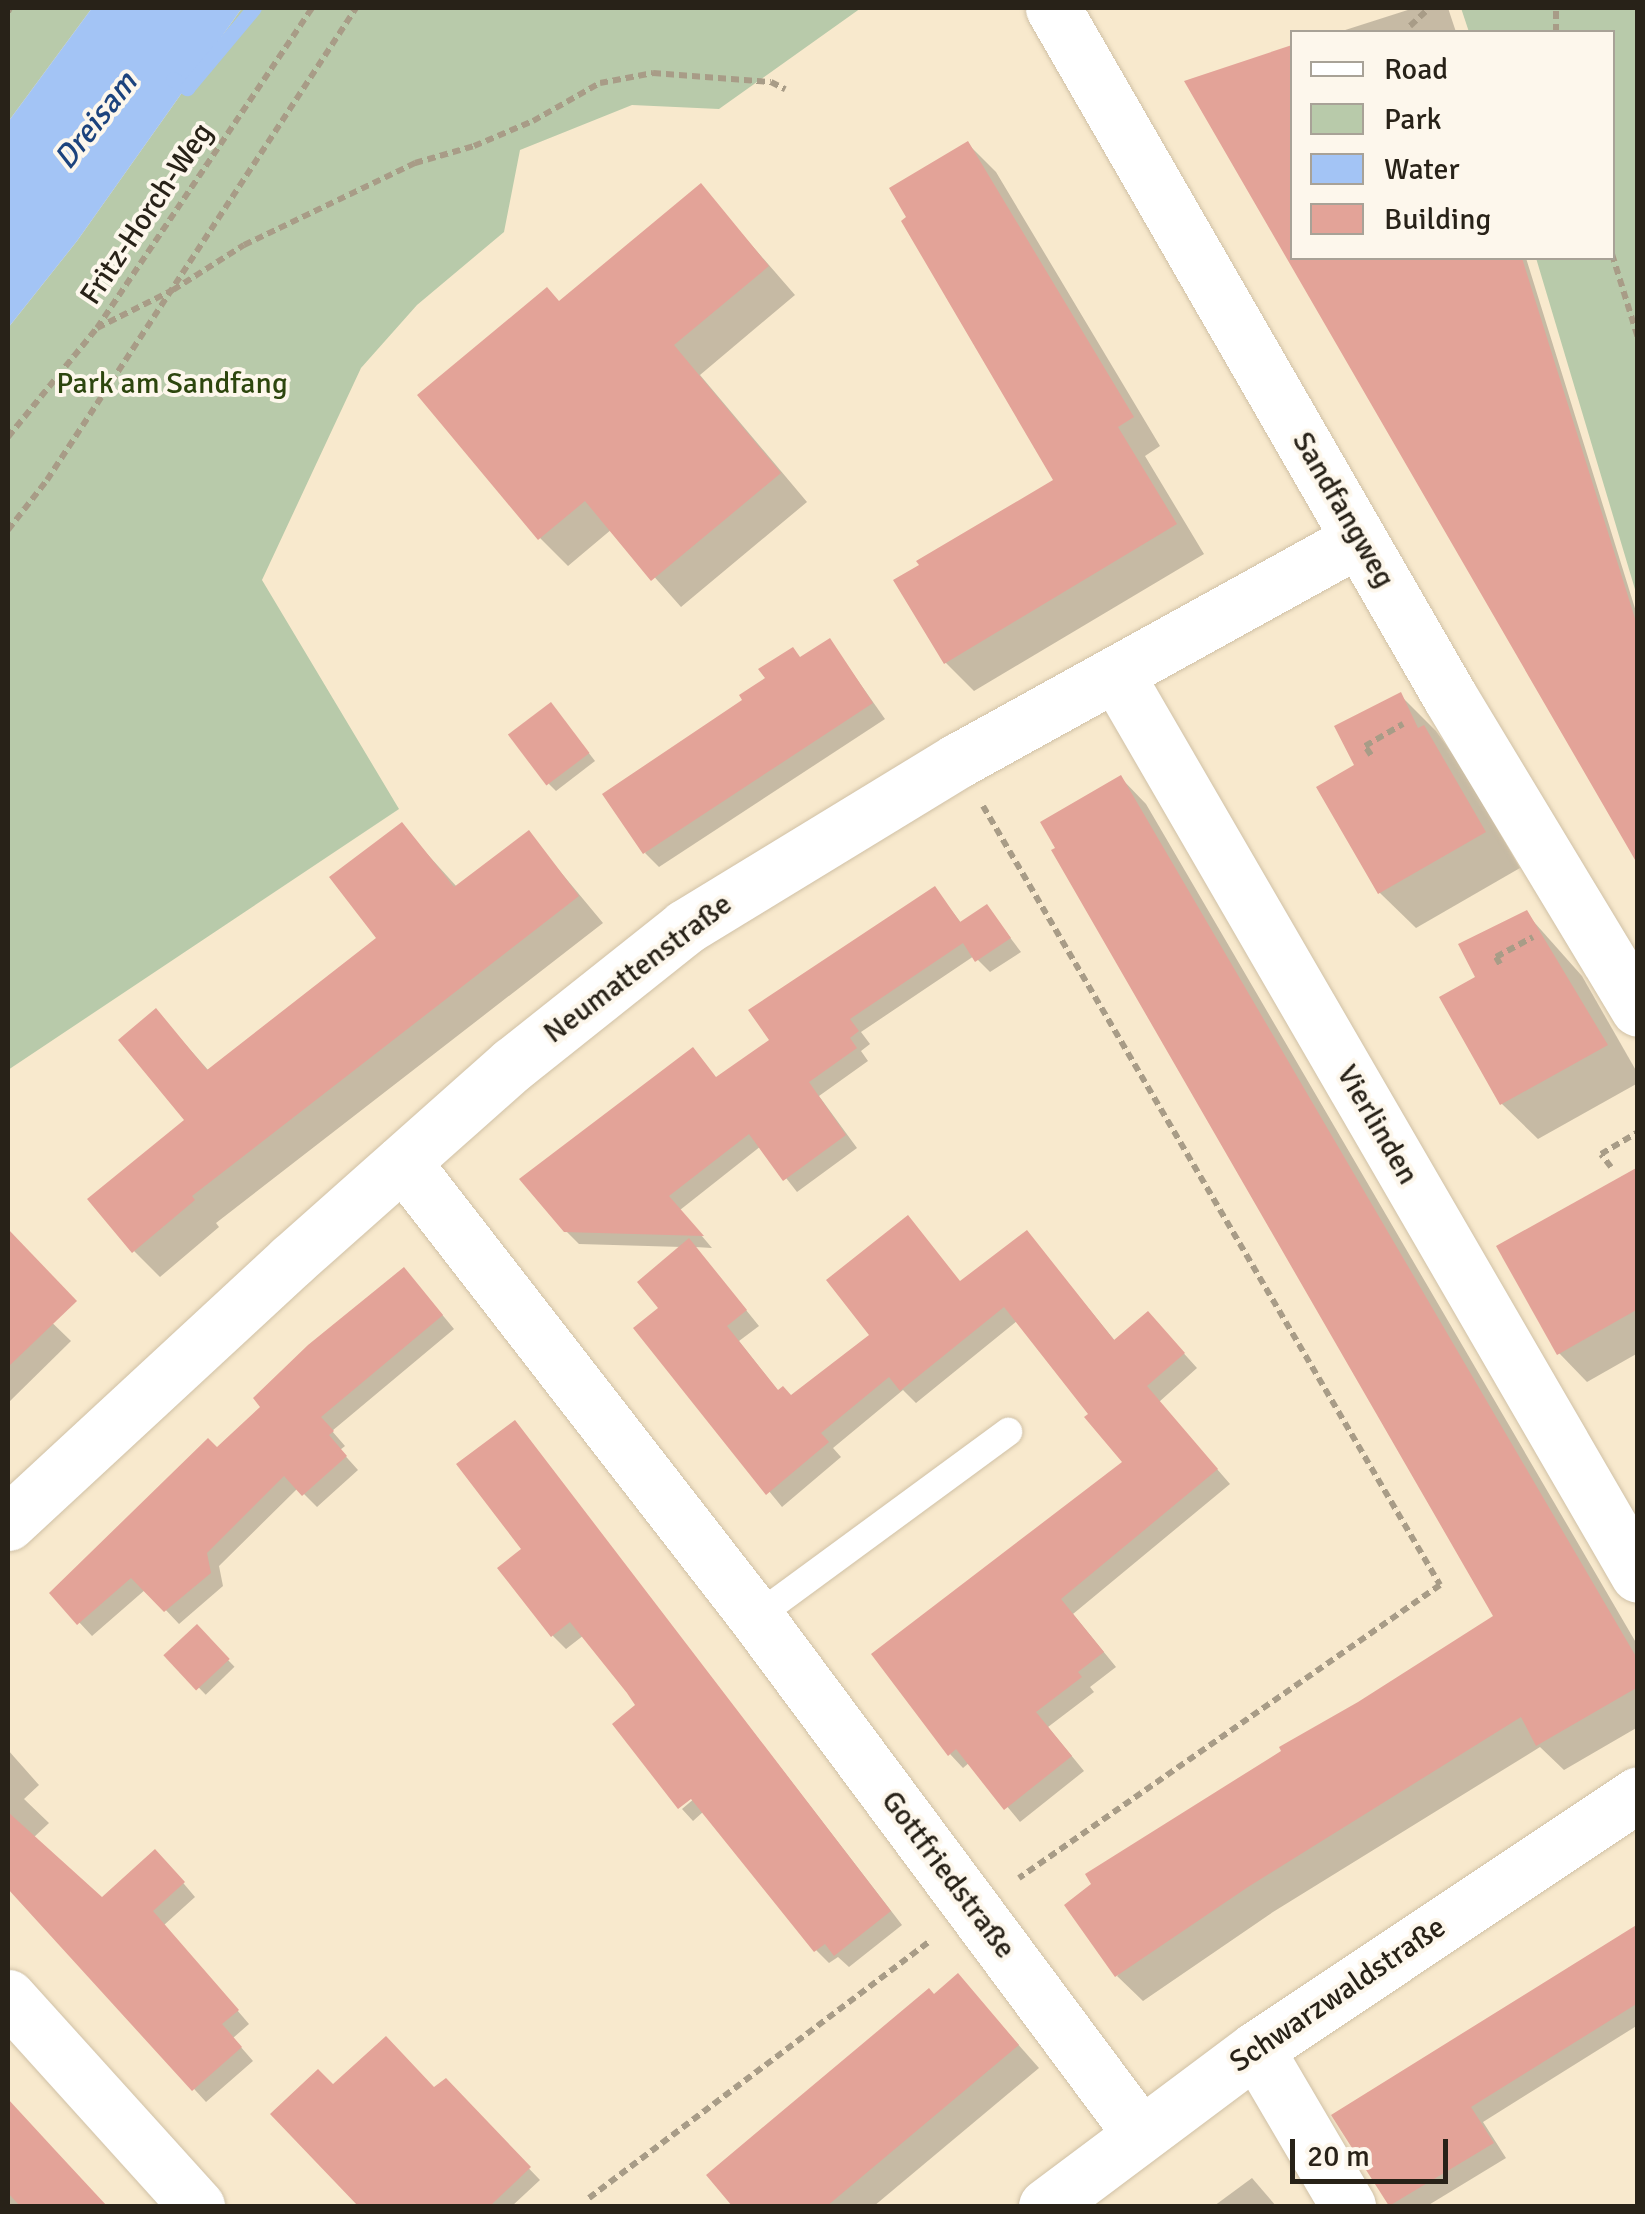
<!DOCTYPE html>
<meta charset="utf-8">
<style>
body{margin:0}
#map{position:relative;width:1645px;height:2214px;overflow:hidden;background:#f8e9cd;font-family:Signika,sans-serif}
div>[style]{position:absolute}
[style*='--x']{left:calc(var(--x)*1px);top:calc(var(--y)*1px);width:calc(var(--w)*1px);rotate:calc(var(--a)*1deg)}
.green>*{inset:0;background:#b8caaa}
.water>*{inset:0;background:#a3c4f5}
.shadow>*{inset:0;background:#0003;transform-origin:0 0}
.stream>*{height:15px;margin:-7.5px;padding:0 7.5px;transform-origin:7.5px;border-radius:7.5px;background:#a3c4f5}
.building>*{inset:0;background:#e3a398;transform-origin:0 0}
.path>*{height:6px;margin-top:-3px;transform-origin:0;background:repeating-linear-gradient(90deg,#a89c87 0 8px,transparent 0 13px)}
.roads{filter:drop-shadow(0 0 2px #d0c1a6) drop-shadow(0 0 2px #d0c1a6)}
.service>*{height:28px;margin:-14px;padding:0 14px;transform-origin:14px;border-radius:14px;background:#fff}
.minor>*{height:55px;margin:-27.5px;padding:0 27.5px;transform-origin:27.5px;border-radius:27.5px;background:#fff}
.secondary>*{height:55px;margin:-27.5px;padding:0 27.5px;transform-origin:27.5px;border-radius:27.5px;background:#fff}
span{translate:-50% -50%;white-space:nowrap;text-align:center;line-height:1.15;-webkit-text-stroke:8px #fdf7ec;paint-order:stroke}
.street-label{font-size:30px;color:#282218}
.park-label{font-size:30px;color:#2d460e}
.water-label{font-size:32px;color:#1c437d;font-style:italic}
.frame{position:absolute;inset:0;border:10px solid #282218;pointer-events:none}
.legend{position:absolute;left:1290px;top:30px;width:325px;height:230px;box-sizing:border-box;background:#fdf7ec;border:2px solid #a8a297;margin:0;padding:12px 18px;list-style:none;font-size:30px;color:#282218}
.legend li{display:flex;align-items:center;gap:20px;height:50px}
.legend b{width:50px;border:2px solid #a8a297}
.scale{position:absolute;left:1290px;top:2139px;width:158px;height:45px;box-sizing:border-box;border:5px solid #282218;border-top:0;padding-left:12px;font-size:30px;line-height:35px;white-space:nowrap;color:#282218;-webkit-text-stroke:8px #fdf7ec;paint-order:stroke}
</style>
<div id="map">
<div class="green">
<i style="clip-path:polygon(8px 8px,92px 8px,8px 122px)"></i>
<i style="clip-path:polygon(242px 8px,861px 8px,719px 109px,632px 105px,520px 150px,504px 232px,417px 305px,361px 368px,262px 580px,399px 809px,8px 1070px,8px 328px,77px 241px)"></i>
<i style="clip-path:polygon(1461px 8px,1637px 8px,1637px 596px,1536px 258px,1612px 258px,1612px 32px,1469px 32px)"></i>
</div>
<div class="water">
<i style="clip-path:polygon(92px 8px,242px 8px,77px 241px,8px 328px,8px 122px)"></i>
</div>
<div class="shadow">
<i style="clip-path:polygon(1414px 8px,1448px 8px,1456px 32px,1339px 32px)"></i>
<i style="clip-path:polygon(1292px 48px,1292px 258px,1526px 258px,1638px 618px,1638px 857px,1187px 83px)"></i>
<i style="clip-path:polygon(968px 144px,996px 172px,1160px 446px,1145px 456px,1204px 554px,974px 691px,946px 663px,897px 581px,1056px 481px)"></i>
<i style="clip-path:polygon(701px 187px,795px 295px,700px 375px,807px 502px,681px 607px,612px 529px,568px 566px,540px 538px,560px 304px)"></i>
<i style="clip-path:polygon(830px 641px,885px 719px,659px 867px,645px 853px,746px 701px)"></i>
<i style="clip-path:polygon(1400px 695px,1436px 731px,1459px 763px,1520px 868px,1416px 928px,1380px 893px,1357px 766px)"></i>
<i style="clip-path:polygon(557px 712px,595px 761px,556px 791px,549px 784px)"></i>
<i style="clip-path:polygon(1121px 778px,1146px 804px,1638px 1646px,1638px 1727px,1564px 1770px,1540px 1747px,1273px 1912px,1143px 2001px,1117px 1976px,1360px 1705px,1496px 1617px)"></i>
<i style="clip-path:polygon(402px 826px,457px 887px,529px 834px,603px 923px,216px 1223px,219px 1227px,160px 1277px,134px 1251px,188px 1120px,156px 1011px,209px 1071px,379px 938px)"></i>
<i style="clip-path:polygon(935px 889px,962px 924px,987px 907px,1021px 952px,990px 972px,974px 956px,861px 1032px,870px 1044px,861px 1051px,868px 1061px,819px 1096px,857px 1148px,797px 1192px,761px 1146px,680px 1210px,712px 1248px,695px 1247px,759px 1326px,739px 1341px,779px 1392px,791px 1398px,962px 1283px,1027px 1233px,1116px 1342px,1161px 1328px,1197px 1368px,1159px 1402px,1230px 1484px,1073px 1614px,1116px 1667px,1090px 1687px,1094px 1692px,1048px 1727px,1084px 1771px,1020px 1822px,970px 1762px,963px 1768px,950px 1754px,1126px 1462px,1017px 1321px,916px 1403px,903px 1390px,833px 1448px,841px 1457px,782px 1507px,636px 1328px,662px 1308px,682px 1247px,579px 1244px,566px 1231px,718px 1079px,772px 1040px)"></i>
<i style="clip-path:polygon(1526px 913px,1582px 976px,1638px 1074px,1638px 1083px,1538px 1139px,1502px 1104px,1479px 978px)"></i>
<i style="clip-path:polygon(1638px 1171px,1638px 1353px,1587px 1382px,1559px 1353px)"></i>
<i style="clip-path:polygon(8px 1280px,71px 1341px,8px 1403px)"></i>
<i style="clip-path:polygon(417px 1284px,454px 1329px,332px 1431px,345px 1446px,340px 1450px,358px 1470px,317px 1507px,298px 1488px,219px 1566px,223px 1586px,179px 1624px,146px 1589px,92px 1636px,52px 1593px)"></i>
<i style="clip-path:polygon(515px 1423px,902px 1925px,849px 1967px,838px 1957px,829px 1963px,816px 1950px,704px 1811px,693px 1821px,682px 1809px,702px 1792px,584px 1635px,566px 1649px,553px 1636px,524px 1549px)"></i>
<i style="left:197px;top:1628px;width:54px;height:40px;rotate:46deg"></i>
<i style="clip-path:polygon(8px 1750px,39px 1785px,24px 1799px,49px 1823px,32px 1839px,102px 1900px,168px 1865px,195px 1897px,164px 1925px,249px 2024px,233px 2038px,253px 2061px,206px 2102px,49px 1930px,55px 1923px,8px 1879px)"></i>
<i style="clip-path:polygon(1638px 1926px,1638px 2025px,1483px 2122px,1506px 2158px,1427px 2206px,1392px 2206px,1335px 2116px)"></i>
<i style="clip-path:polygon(958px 1976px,1039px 2068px,874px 2206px,736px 2206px,710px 2176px)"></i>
<i style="clip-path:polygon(446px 2082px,540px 2180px,512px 2206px,361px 2206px,274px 2114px,333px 2087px,434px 2090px)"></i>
<i style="clip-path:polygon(8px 2101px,105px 2206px,8px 2206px)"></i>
<i style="clip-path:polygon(1252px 2178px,1276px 2206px,1214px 2206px)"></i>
</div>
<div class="stream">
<i style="--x:173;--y:79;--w:17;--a:33"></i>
<i style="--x:187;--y:88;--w:104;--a:-50.1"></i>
</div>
<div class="building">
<i style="clip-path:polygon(1292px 45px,1292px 258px,1522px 258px,1638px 628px,1638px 865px,1184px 81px)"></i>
<i style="clip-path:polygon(968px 141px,1134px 417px,1118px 427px,1177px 524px,944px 664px,893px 580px,919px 565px,916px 561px,1053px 480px,901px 221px,906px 217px,889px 188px)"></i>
<i style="clip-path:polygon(701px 183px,769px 266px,674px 345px,781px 473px,651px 581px,585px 501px,538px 540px,417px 395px,547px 287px,559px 301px)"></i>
<i style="clip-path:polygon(830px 638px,873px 703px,643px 854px,602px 794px,742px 700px,739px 695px,765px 678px,758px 669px,793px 647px,800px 657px)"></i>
<i style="clip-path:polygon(1401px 692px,1418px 728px,1424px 725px,1486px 832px,1378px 894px,1316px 787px,1354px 765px,1334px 726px)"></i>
<i style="left:551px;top:702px;width:64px;height:54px;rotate:53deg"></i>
<i style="clip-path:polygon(1121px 775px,1638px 1660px,1638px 1687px,1536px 1746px,1521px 1717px,1248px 1887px,1115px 1977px,1064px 1905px,1091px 1884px,1085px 1874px,1281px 1751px,1279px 1747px,1358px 1702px,1493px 1616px,1051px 850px,1055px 848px,1040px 822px)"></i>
<i style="clip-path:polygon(402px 822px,454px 887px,529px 830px,579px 896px,192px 1196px,195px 1200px,132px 1253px,87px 1199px,184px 1120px,118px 1040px,156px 1008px,207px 1070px,376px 938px,329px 877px)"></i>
<i style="clip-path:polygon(935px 886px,960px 922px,987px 904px,1011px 938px,975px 962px,963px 943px,850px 1019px,859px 1031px,850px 1038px,857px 1048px,809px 1082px,846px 1135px,783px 1181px,749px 1134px,669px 1196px,704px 1236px,564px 1232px,519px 1179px,693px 1047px,716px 1077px,769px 1040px,748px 1010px)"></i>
<i style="clip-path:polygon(1527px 910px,1608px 1045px,1500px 1105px,1439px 997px,1475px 977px,1458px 944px)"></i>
<i style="clip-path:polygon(1638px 1167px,1638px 1309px,1557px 1355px,1496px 1246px)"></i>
<i style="clip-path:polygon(908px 1215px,960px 1281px,1027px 1230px,1114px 1340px,1148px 1311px,1185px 1353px,1147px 1386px,1218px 1469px,1061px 1599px,1104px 1652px,1078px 1672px,1082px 1677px,1036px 1712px,1072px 1756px,1004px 1810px,956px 1749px,948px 1756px,871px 1654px,1122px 1462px,1084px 1417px,1088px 1414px,1004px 1307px,900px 1391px,889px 1377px,821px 1433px,829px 1442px,766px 1495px,633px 1328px,658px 1308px,637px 1282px,689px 1238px,747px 1310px,727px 1326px,778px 1390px,783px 1386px,791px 1395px,869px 1335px,826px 1280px)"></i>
<i style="clip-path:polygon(8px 1229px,77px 1301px,8px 1367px)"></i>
<i style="clip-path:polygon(404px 1267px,443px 1315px,321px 1417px,334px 1431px,329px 1435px,347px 1456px,302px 1496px,284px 1476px,207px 1553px,211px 1573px,164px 1612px,131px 1578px,77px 1625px,49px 1593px,208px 1438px,217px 1447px,260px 1407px,253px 1398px,308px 1345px)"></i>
<i style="clip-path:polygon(515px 1420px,891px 1911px,834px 1956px,825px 1944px,814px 1952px,691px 1799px,678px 1809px,612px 1724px,635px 1705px,627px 1693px,570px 1622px,551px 1637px,497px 1568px,521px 1549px,456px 1464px)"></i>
<i style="left:197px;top:1624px;width:48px;height:46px;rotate:47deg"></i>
<i style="clip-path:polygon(8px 1812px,102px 1897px,155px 1849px,185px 1882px,153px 1911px,239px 2010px,222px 2024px,242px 2047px,192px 2091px,8px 1889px)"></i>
<i style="clip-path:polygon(1638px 1924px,1638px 2003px,1471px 2107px,1494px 2143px,1389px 2206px,1331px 2115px)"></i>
<i style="clip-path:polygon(958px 1973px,1019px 2045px,827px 2206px,732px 2206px,706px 2175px,929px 1988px,934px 1994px)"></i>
<i style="clip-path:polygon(386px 2036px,434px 2087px,446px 2078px,531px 2167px,490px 2206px,358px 2206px,270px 2114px,318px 2069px,333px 2084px)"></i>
<i style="clip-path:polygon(8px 2099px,55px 2150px,107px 2206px,20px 2206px,8px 2193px)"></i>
</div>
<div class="path">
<i style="--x:8;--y:12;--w:4;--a:-63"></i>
<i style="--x:1410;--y:26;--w:26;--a:-43"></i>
<i style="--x:1556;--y:32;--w:24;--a:-90"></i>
<i style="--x:1612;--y:254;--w:88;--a:72.8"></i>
<i style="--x:97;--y:328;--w:85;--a:-26.6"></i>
<i style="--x:173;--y:290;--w:84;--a:-32.4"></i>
<i style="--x:244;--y:245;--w:190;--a:-25.6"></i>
<i style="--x:415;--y:163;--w:61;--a:-16.1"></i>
<i style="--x:474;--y:146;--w:64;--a:-23"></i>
<i style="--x:533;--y:121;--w:77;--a:-29.6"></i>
<i style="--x:600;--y:83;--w:54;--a:-10.7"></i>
<i style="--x:653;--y:73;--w:118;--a:4.4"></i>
<i style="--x:771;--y:82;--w:16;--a:27"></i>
<i style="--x:8;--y:437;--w:141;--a:-50.8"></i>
<i style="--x:97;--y:328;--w:386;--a:-56.1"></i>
<i style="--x:8;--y:530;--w:63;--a:-52"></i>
<i style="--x:47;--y:480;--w:564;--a:-56.79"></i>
<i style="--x:1371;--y:755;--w:11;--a:-124"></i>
<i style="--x:1365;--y:746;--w:44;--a:-30.1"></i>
<i style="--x:983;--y:806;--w:903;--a:59.6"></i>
<i style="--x:1440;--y:1585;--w:513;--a:145.16"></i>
<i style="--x:1500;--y:964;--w:8;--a:-120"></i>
<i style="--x:1496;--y:957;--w:42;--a:-28.4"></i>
<i style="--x:1611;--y:1167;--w:16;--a:-128"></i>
<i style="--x:1601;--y:1154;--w:43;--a:-30.7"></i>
<i style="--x:589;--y:2198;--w:428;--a:-37"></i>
</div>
<div class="roads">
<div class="service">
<i style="--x:756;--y:1617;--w:313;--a:-36.3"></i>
</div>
<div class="minor">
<i style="--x:1053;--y:8;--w:795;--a:60.05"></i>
<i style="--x:1450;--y:697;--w:364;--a:58.9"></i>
<i style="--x:1116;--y:674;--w:1041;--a:59.91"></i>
<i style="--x:403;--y:1162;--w:576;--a:52.19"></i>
<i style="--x:756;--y:1617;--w:642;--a:53.36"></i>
<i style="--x:8;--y:1523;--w:387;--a:-42.8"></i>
<i style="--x:292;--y:1260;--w:295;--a:-41.6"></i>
<i style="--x:513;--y:1064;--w:220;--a:-38.5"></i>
<i style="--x:685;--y:927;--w:319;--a:-31.4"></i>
<i style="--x:957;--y:761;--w:459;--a:-28.9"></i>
<i style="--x:8;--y:1997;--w:282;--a:47.9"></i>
<i style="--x:1256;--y:2049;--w:182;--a:59.6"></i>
</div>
<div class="secondary">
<i style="--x:1046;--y:2206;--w:262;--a:-36.8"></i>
<i style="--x:1256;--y:2049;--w:459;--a:-33.7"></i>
</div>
</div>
<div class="street-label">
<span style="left:147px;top:214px;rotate:-56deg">Fritz-Horch-Weg</span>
<span style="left:1343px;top:510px;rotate:60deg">Sandfangweg</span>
<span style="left:638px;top:969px;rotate:-37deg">Neumattenstraße</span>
<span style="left:1377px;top:1125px;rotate:60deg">Vierlinden</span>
<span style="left:948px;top:1875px;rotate:53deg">Gottfriedstraße</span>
<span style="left:1338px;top:1995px;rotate:-34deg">Schwarzwaldstraße</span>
</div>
<div class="park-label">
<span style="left:172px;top:384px">Park am Sandfang</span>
</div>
<div class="water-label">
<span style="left:96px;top:121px;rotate:-52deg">Dreisam</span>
</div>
<div class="frame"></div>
<ul class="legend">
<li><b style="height:12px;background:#fff"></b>Road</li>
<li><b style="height:28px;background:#b8caaa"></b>Park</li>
<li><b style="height:28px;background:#a3c4f5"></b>Water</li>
<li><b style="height:28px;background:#e3a398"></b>Building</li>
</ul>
<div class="scale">20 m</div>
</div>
